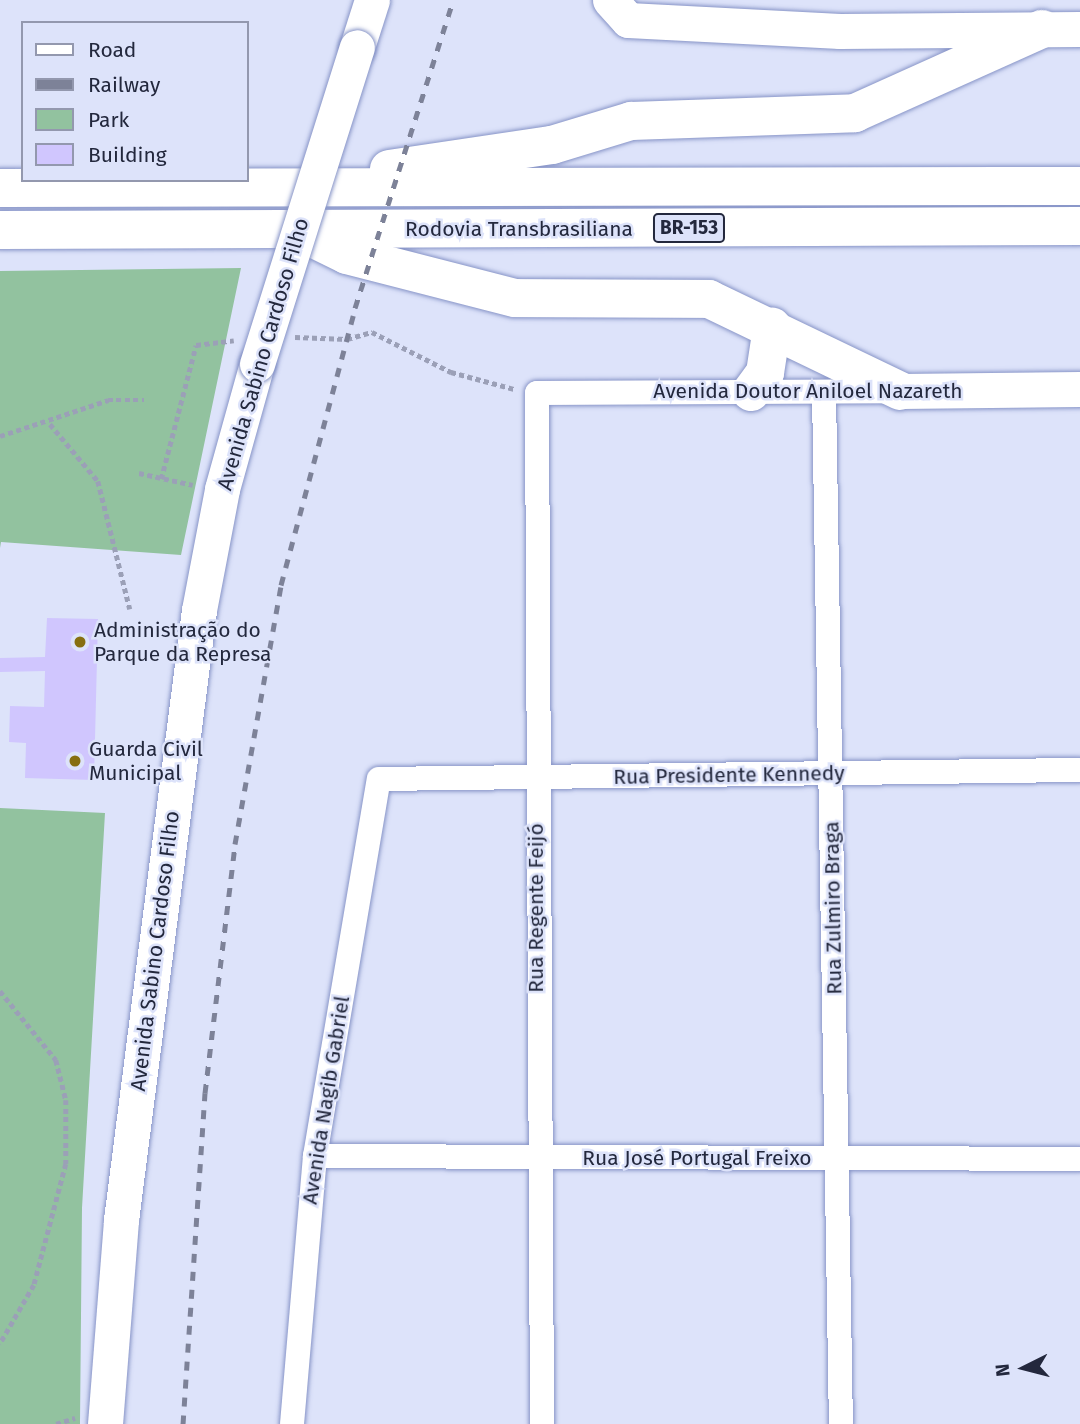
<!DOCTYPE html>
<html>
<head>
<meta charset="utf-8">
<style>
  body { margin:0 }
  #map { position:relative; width:1080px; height:1424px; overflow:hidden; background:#dde3fa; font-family:"Fira Sans",sans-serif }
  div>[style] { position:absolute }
  .green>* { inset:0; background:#92c29f }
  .building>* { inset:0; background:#d0c6fe }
  .path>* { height:4.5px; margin-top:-2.25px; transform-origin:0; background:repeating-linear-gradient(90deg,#9ba0b7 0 5px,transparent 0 8.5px) }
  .roads { filter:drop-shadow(0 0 2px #8794c7) drop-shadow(0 0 2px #8794c7) }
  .street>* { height:24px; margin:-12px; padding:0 12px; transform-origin:12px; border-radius:12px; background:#fff }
  .secondary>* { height:35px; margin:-17.5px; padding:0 17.5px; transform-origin:17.5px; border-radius:17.5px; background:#fff }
  .highway>* { height:38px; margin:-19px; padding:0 19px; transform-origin:19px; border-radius:19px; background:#fff }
  .rail>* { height:5px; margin-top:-2.5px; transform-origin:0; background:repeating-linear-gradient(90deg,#7d8298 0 9px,transparent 0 18px) }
  .bridges { filter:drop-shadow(0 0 2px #8794c7) drop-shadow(0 0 2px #8794c7) }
  .secondary-bridge>* { height:35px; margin:-17.5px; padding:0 17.5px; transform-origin:17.5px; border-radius:17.5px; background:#fff }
  .dots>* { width:19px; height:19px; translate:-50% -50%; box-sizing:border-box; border:4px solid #dde3fa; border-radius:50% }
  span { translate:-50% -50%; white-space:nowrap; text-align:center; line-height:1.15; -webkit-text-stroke:5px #dde3fa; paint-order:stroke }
  .shield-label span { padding:2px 5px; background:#dde3fa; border:2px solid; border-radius:5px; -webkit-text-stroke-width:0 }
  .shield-label { font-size:19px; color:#23283d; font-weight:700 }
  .street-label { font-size:21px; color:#23283d }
  .poi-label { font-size:21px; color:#23283d }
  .left { translate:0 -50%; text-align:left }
  .legend { position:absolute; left:21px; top:21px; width:228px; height:161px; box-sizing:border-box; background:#dde3fa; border:2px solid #9398ae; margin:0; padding:9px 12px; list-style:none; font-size:21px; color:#23283d }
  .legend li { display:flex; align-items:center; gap:14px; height:35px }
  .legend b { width:35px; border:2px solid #9398ae }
  .north { position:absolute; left:989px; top:1333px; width:70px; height:70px; -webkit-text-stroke:5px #dde3fa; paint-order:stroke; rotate:264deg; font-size:19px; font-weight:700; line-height:28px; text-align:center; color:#23283d }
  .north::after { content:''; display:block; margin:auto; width:24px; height:32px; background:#23283d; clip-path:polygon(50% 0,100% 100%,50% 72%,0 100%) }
</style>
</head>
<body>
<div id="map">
  <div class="green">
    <i style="clip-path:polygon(241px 268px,181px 555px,1px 542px,0 548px,0 271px)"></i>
    <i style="clip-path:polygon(0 808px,105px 813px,82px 1208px,80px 1424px,0 1424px)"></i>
  </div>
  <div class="building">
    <i style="clip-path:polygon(47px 618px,98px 619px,94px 780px,25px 778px,26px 743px,9px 742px,10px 706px,44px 707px,45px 671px,0 672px,0 658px,45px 657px)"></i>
  </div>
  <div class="path">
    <i style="left:295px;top:337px;width:52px;rotate:2.2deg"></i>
    <i style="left:347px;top:339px;width:26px;rotate:-16deg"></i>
    <i style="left:372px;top:332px;width:89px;rotate:26.9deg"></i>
    <i style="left:451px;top:372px;width:65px;rotate:15.1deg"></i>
    <i style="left:50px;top:424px;width:75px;rotate:49.9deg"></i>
    <i style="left:98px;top:481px;width:132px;rotate:76deg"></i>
    <i style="left:0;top:436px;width:114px;rotate:-18.4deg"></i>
    <i style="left:108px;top:400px;width:36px"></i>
    <i style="left:139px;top:473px;width:55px;rotate:12.5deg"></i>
    <i style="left:161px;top:479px;width:138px;rotate:-75.4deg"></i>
    <i style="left:196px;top:345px;width:38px;rotate:-7deg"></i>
    <i style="left:0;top:991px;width:89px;rotate:50.9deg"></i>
    <i style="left:56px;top:1060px;width:41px;rotate:76deg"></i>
    <i style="left:66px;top:1100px;width:64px;rotate:90deg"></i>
    <i style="left:66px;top:1164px;width:125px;rotate:104.8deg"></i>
    <i style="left:34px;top:1285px;width:68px;rotate:120deg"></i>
    <i style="left:56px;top:1424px;width:20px;rotate:-18deg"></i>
  </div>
  <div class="roads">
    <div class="street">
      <i style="left:824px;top:392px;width:1032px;rotate:89.06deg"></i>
      <i style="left:315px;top:1156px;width:765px;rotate:0.22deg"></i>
      <i style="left:292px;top:1424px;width:269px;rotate:-85.1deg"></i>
      <i style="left:315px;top:1156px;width:382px;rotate:-80.4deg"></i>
      <i style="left:379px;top:779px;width:701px;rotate:-0.74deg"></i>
      <i style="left:542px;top:1424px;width:1031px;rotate:-90.28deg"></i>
      <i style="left:537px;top:393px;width:354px;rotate:-0.3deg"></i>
    </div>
    <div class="secondary">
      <i style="left:610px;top:0;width:27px;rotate:48deg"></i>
      <i style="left:628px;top:20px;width:212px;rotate:3deg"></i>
      <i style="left:840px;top:31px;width:240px;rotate:-0.5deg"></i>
      <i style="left:357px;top:47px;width:49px;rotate:-72.3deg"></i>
      <i style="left:900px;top:391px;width:180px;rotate:-0.6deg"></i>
      <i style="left:105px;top:1424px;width:205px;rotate:-85.5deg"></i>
      <i style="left:121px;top:1220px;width:615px;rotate:-82.71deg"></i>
      <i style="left:199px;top:610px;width:123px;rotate:-79.2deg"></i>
      <i style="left:222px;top:489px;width:130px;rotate:-74.4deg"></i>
    </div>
    <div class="highway">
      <i style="left:389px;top:169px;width:165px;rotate:-8.4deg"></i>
      <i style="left:552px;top:145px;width:83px;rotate:-16.9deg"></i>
      <i style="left:631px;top:121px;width:224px;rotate:-2deg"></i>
      <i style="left:855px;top:113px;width:205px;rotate:-24.2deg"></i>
      <i style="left:0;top:188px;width:1080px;rotate:-0.11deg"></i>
      <i style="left:0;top:230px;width:1080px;rotate:-0.21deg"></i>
      <i style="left:308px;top:236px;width:43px;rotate:26deg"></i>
      <i style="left:347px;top:255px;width:173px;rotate:14.4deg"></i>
      <i style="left:515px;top:298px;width:194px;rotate:0.3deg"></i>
      <i style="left:709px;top:299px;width:212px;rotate:25.7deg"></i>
      <i style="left:751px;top:392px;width:24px;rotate:-54deg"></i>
      <i style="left:765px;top:373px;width:47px;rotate:-81.3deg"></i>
    </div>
  </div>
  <div class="rail">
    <i style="left:183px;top:1424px;width:332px;rotate:-86.2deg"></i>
    <i style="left:205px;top:1093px;width:251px;rotate:-83.1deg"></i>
    <i style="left:235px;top:844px;width:263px;rotate:-79.9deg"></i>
    <i style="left:281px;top:585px;width:287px;rotate:-75deg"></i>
    <i style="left:355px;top:308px;width:323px;rotate:-72.3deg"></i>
  </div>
  <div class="bridges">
    <div class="secondary-bridge">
      <i style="left:257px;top:364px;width:332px;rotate:-72.5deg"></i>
    </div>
  </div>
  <div class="dots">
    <i style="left:80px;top:642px;background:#876f10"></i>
    <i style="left:75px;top:761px;background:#876f10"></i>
  </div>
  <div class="shield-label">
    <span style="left:689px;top:228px">BR-153</span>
  </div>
  <div class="street-label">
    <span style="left:519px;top:229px">Rodovia Transbrasiliana</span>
    <span style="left:263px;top:354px;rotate:-74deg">Avenida Sabino Cardoso Filho</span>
    <span style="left:808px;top:391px">Avenida Doutor Aniloel Nazareth</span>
    <span style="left:729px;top:775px;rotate:-1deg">Rua Presidente Kennedy</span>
    <span style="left:536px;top:908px;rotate:-90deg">Rua Regente Feijó</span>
    <span style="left:833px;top:908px;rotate:-91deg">Rua Zulmiro Braga</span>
    <span style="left:155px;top:951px;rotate:-83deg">Avenida Sabino Cardoso Filho</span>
    <span style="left:326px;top:1100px;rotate:-81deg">Avenida Nagib Gabriel</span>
    <span style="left:697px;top:1158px">Rua José Portugal Freixo</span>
  </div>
  <div class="poi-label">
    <span class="left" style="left:94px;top:642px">Administração do<br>Parque da Represa</span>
    <span class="left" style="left:89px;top:761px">Guarda Civil<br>Municipal</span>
  </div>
  <ul class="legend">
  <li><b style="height:9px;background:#fff"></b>Road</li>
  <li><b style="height:9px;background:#7d8298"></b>Railway</li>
  <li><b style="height:19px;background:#92c29f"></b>Park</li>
  <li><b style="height:19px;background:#d0c6fe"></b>Building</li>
  </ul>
  <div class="north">N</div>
</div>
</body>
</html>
